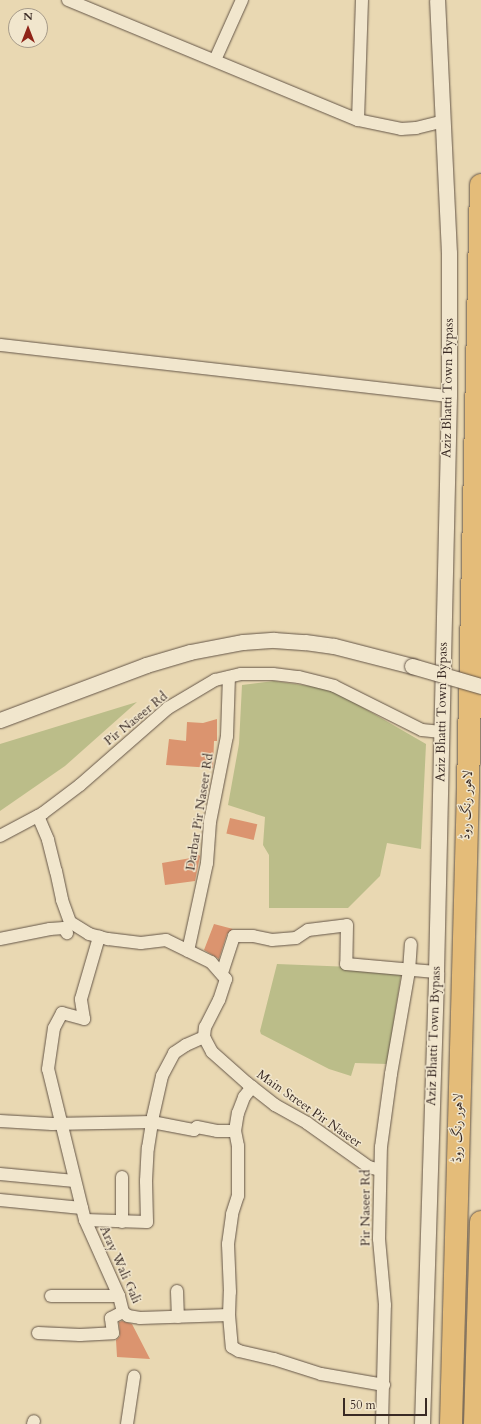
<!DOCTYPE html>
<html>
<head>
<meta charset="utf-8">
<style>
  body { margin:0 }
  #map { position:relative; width:481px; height:1424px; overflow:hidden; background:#e9d8b2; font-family:Cardo,Amiri,serif }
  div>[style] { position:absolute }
  .green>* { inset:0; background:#bbbd89 }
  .building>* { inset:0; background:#db946f; transform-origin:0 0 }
  .roads { filter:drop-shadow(0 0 1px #655648) drop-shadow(0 0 1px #655648) }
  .minor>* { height:12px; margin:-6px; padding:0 6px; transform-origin:6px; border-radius:6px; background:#f1e6cd }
  .tertiary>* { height:15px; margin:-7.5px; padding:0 7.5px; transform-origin:7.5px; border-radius:7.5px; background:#f1e6cd }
  .motorway>* { height:22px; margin:-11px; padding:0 11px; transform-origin:11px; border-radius:11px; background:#e4bc79 }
  .bridges { filter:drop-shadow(0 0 1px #655648) drop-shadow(0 0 1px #655648) }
  .tertiary-bridge>* { height:15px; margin:-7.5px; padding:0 7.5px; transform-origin:7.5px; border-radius:7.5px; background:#f1e6cd }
  span { translate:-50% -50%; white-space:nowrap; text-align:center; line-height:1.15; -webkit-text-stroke:3px #f1e6cd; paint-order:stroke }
  .street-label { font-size:13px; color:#392a24 }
  .north { position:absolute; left:8px; top:8px; width:40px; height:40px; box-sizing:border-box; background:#f1e6cd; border:1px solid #a79b89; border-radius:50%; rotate:0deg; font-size:11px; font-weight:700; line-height:16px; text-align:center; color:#392a24 }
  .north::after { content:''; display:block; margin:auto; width:14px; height:18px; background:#8f2418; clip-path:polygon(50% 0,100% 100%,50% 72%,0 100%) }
  .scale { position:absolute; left:343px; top:1398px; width:84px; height:18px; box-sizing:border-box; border:2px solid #392a24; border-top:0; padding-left:5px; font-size:12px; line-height:14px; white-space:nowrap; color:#392a24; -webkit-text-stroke:3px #f1e6cd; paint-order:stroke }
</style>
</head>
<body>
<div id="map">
  <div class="green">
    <i style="clip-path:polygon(274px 681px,331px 689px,426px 744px,421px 849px,387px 843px,380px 876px,348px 908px,269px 908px,269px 855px,263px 845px,265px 817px,228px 805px,239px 744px,242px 685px)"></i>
    <i style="clip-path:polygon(137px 702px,65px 766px,0 811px,0 744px)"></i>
    <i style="clip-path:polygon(277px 964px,402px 969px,387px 1064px,355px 1063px,351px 1076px,329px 1069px,261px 1034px,260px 1031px)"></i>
  </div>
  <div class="building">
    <i style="clip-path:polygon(217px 719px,217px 741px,214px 741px,213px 768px,166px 765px,169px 739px,186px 741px,187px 722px,203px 723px)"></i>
    <i style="left:230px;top:818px;width:28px;height:16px;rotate:13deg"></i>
    <i style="clip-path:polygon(196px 853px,200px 856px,195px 881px,165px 885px,162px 863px,191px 858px)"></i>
    <i style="clip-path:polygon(214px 924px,233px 929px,227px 934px,219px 959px,204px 950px)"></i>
    <i style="clip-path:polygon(122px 1321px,132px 1324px,150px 1359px,117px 1357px,116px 1340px,120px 1336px,119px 1322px)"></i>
  </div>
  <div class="roads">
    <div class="minor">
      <i style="left:68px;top:0;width:314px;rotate:22.5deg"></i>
      <i style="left:358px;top:120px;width:44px;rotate:11.8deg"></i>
      <i style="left:401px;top:129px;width:15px;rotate:-4deg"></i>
      <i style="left:416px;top:128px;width:29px;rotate:-14deg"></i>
      <i style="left:215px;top:60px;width:66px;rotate:-65.8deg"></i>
      <i style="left:358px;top:120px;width:120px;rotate:-88.1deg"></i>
      <i style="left:0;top:345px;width:452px;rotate:6.5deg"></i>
      <i style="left:38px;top:816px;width:26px;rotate:67deg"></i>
      <i style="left:48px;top:840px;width:32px;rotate:76deg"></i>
      <i style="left:56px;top:871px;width:30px;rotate:78deg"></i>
      <i style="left:62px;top:900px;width:23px;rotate:70deg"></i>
      <i style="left:70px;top:922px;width:22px;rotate:32deg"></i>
      <i style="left:89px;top:934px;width:20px;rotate:15deg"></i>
      <i style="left:108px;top:939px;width:33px;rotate:7deg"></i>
      <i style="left:141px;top:943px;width:25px;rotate:-7deg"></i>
      <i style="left:166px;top:940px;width:50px;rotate:26.1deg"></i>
      <i style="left:211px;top:962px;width:23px;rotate:49deg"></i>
      <i style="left:226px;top:979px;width:22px;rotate:108deg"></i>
      <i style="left:219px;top:1000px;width:30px;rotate:117deg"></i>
      <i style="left:205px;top:1027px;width:10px;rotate:96deg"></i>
      <i style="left:204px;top:1037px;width:17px;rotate:62deg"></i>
      <i style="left:212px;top:1052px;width:47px;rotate:41.5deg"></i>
      <i style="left:247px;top:1083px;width:36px;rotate:38deg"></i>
      <i style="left:275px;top:1105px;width:37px;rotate:29deg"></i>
      <i style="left:307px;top:1123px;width:76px;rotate:35.4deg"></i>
      <i style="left:369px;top:1167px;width:11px;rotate:15deg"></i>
      <i style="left:0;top:836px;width:49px;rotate:-28.1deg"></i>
      <i style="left:43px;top:813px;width:46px;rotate:-37.1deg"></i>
      <i style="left:80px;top:785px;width:117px;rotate:-41.2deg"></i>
      <i style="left:168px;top:708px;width:55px;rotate:-30.8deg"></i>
      <i style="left:215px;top:680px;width:27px;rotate:-13deg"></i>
      <i style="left:241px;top:674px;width:32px"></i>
      <i style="left:273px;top:674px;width:26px;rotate:7deg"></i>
      <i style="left:299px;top:677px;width:36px;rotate:14deg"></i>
      <i style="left:334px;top:686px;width:98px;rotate:26.6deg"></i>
      <i style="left:422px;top:730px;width:19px;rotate:6deg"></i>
      <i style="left:0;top:939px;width:51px;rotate:-11.3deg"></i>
      <i style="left:50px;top:929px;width:14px;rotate:-4deg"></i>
      <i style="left:64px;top:928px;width:6px;rotate:59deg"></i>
      <i style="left:188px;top:951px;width:90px;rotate:-77.8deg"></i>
      <i style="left:207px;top:863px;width:41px;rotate:-85.8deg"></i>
      <i style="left:210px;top:822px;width:88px;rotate:-78.8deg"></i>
      <i style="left:227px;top:736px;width:59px;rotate:-88.1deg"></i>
      <i style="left:222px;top:973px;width:39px;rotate:-72deg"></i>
      <i style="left:234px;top:936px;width:19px"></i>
      <i style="left:253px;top:936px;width:19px;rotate:12deg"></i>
      <i style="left:272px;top:940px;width:24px;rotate:-5deg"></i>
      <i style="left:296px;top:938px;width:14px;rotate:-34deg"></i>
      <i style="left:308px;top:930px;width:39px;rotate:-7deg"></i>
      <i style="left:347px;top:925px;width:39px;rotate:91deg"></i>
      <i style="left:346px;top:964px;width:90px;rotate:5.1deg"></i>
      <i style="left:0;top:1121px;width:52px;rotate:3.3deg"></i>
      <i style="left:52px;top:1124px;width:100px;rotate:-1.1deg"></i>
      <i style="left:152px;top:1122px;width:43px;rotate:10.8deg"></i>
      <i style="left:194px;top:1130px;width:4px;rotate:-45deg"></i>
      <i style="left:197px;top:1127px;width:20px;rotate:11deg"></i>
      <i style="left:217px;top:1131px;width:18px"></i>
      <i style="left:0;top:1174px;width:75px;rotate:5.3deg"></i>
      <i style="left:122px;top:1177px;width:45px;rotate:90deg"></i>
      <i style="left:0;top:1200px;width:82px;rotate:5.6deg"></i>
      <i style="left:82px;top:1208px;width:12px;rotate:76deg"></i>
      <i style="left:85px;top:1220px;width:83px;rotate:65.9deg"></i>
      <i style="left:119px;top:1296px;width:16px;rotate:76deg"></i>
      <i style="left:123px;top:1312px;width:6px;rotate:39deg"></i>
      <i style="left:128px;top:1316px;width:12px;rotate:9deg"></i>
      <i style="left:140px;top:1318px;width:89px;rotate:-1.9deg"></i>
      <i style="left:229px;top:1315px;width:32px;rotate:85deg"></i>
      <i style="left:232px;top:1347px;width:8px;rotate:30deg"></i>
      <i style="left:239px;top:1351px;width:36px;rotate:13deg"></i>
      <i style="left:274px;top:1359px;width:49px;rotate:17.7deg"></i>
      <i style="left:321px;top:1374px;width:64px;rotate:9.9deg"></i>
      <i style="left:82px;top:1208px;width:143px;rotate:-103.7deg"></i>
      <i style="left:48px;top:1069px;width:41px;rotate:-81.7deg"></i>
      <i style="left:54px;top:1028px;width:17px;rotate:-62deg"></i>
      <i style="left:62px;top:1013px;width:23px;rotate:15deg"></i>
      <i style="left:84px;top:1019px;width:20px;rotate:-99deg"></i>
      <i style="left:81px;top:999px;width:65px;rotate:-73.8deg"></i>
      <i style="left:85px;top:1220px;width:62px;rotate:1.8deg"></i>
      <i style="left:147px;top:1222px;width:41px;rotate:-91.4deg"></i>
      <i style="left:146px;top:1181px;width:33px;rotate:-87deg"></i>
      <i style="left:148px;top:1148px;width:32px;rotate:-81deg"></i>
      <i style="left:153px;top:1116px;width:41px;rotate:-77.3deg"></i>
      <i style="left:162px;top:1076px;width:26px;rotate:-62deg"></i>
      <i style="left:174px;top:1053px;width:14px;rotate:-34deg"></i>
      <i style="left:186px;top:1045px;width:20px;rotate:-24deg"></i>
      <i style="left:177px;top:1291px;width:26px;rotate:88deg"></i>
      <i style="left:51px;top:1296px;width:68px"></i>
      <i style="left:229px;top:1315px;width:23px;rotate:-88deg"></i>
      <i style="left:230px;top:1292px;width:48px;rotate:-92.4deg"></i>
      <i style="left:228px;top:1244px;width:30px;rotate:-82deg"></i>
      <i style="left:232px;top:1214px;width:19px;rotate:-72deg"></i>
      <i style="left:238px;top:1196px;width:50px;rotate:-90deg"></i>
      <i style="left:238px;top:1146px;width:15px;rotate:-101deg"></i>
      <i style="left:235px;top:1131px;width:18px;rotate:-81deg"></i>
      <i style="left:238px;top:1113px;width:17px;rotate:-69deg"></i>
      <i style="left:244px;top:1097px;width:13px;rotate:-51deg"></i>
      <i style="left:38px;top:1333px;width:42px;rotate:2.7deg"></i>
      <i style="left:80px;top:1335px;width:33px;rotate:-3deg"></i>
      <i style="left:113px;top:1333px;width:15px;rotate:-98deg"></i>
      <i style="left:111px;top:1318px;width:13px;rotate:-27deg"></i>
      <i style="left:33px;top:1424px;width:3px;rotate:-72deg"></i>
      <i style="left:127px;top:1424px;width:48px;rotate:-81.5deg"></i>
      <i style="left:382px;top:1424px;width:119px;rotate:-88.6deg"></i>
      <i style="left:385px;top:1305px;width:66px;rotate:-95.2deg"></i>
      <i style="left:379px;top:1239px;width:92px;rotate:-88.8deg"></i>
      <i style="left:381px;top:1147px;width:74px;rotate:-82.2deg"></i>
      <i style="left:391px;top:1074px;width:105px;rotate:-80.1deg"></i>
      <i style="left:409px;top:971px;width:27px;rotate:-86deg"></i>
    </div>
    <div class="tertiary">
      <i style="left:0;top:720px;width:156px;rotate:-20.6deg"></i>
      <i style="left:146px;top:665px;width:46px;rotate:-16.5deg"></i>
      <i style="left:190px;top:652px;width:54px;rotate:-10.7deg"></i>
      <i style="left:243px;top:642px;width:31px;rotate:-4deg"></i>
      <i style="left:274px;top:640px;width:31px;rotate:4deg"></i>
      <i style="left:305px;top:642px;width:29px;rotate:8deg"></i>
      <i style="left:334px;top:646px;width:81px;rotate:14.4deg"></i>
      <i style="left:422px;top:1424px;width:452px;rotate:-88.2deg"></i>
      <i style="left:436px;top:972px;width:576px;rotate:-88.71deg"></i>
      <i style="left:449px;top:396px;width:143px;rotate:-90deg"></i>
      <i style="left:449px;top:253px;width:253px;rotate:-92.7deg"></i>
    </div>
    <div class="motorway">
      <i style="left:451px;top:1424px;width:635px;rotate:-88.47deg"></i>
      <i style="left:468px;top:789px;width:604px;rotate:-88.77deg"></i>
      <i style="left:475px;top:1424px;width:202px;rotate:-88.3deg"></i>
    </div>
  </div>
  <div class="bridges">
    <div class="tertiary-bridge">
      <i style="left:412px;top:666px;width:72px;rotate:16.2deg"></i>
    </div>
  </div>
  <div class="street-label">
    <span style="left:448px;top:388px;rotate:-89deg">Aziz Bhatti Town Bypass</span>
    <span style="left:442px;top:712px;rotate:-89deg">Aziz Bhatti Town Bypass</span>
    <span style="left:136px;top:719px;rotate:-39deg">Pir Naseer Rd</span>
    <span style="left:467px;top:805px;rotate:-88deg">لاہور رنگ روڈ</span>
    <span style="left:200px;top:812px;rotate:-81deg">Darbar Pir Naseer Rd</span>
    <span style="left:434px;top:1036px;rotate:-88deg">Aziz Bhatti Town Bypass</span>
    <span style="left:309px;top:1109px;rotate:35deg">Main Street Pir Naseer</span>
    <span style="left:458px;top:1128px;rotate:-89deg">لاہور رنگ روڈ</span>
    <span style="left:366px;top:1208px;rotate:-90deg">Pir Naseer Rd</span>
    <span style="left:120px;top:1265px;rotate:66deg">Aray Wali Gali</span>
  </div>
  <div class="north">N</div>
  <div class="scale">50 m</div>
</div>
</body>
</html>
